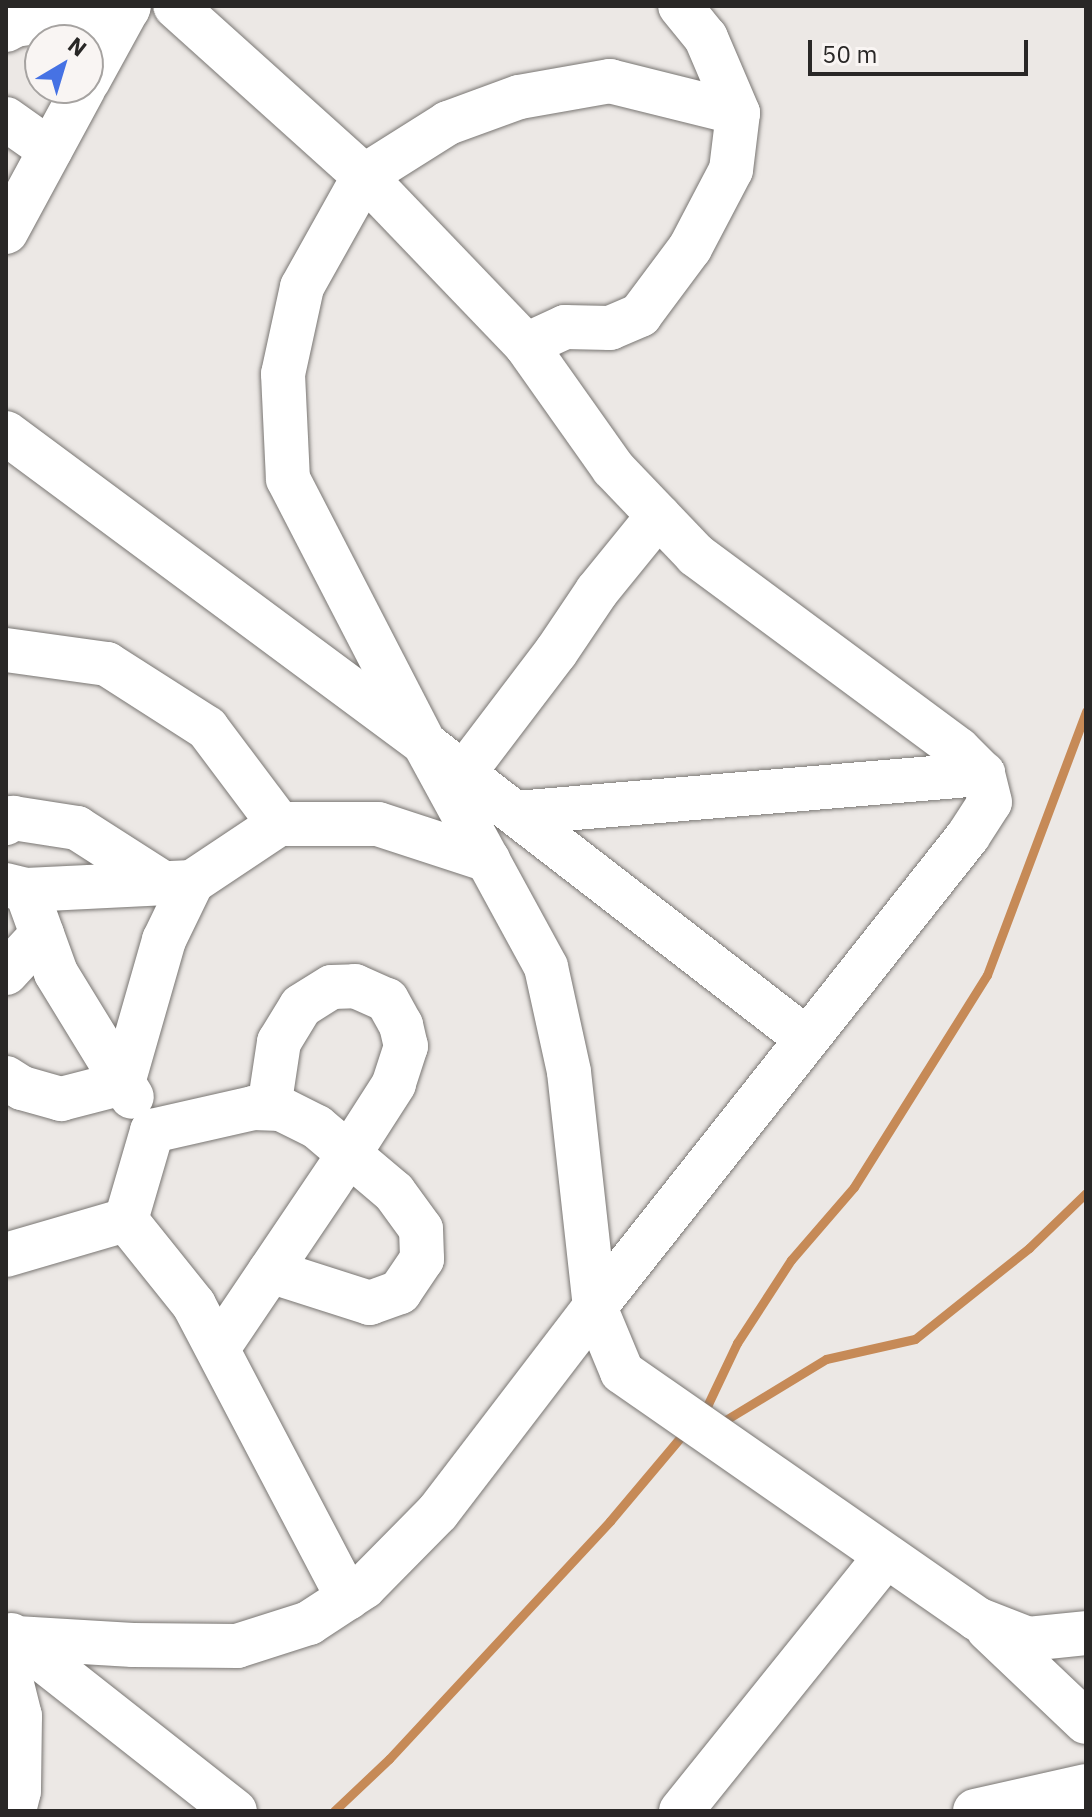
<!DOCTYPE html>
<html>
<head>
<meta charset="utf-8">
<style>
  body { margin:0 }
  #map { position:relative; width:1092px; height:1817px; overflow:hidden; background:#ece8e5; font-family:"IBM Plex Sans",sans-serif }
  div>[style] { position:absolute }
  .stream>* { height:9px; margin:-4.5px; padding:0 4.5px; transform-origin:4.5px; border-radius:4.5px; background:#c68a57 }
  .roads { filter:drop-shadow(0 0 2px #797673) drop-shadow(0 0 2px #797673) }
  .minor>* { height:44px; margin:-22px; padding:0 22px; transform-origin:22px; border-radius:22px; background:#fff }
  span { translate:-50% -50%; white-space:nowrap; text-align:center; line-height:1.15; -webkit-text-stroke:8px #f9f5f3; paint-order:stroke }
  .frame { position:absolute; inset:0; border:8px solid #292726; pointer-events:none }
  .north { position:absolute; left:24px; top:24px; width:80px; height:80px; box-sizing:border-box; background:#f9f5f3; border:2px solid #a6a3a1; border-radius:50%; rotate:38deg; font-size:22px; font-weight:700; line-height:32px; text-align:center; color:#292726 }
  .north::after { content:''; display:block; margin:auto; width:28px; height:36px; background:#4672e4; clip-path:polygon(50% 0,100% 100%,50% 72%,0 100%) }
  .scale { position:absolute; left:808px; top:40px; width:220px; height:36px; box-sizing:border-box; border:4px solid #292726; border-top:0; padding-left:10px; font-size:24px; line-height:28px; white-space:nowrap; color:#292726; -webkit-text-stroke:6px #f9f5f3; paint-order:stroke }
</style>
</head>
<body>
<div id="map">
  <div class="stream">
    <i style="left:700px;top:1414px;width:13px;rotate:-51deg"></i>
    <i style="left:708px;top:1404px;width:68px;rotate:-64.6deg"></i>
    <i style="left:737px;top:1343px;width:99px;rotate:-57deg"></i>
    <i style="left:791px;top:1260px;width:96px;rotate:-49.2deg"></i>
    <i style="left:854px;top:1187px;width:250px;rotate:-57.9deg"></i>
    <i style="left:987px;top:975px;width:282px;rotate:-69.4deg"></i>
    <i style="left:719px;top:1424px;width:125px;rotate:-31.3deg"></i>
    <i style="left:826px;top:1359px;width:91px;rotate:-12.7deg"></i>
    <i style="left:915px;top:1339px;width:146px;rotate:-38.6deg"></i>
    <i style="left:1029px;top:1248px;width:79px;rotate:-44deg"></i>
    <i style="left:334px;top:1811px;width:76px;rotate:-43.4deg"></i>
    <i style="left:389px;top:1759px;width:325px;rotate:-47.1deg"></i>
    <i style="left:610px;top:1521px;width:116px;rotate:-49.9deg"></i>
  </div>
  <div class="roads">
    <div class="minor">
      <i style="left:6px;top:30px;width:10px;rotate:-29deg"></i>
      <i style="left:15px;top:25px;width:114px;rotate:-8.1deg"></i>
      <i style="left:88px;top:81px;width:85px;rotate:-61.3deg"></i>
      <i style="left:738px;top:113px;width:132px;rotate:-166deg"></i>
      <i style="left:610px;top:81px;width:92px;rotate:170deg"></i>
      <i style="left:519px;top:97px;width:76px;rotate:159.9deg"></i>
      <i style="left:448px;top:123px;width:99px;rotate:147.8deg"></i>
      <i style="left:364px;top:176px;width:127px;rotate:119.2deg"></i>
      <i style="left:302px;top:287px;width:89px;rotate:102.3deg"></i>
      <i style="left:283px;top:374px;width:105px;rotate:87.3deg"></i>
      <i style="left:288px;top:479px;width:297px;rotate:62.7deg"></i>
      <i style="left:424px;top:743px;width:255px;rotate:61.4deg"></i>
      <i style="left:546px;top:967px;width:107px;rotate:77.6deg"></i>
      <i style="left:569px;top:1072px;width:236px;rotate:83.7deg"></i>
      <i style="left:595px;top:1307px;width:70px;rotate:67.4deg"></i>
      <i style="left:622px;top:1372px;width:432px;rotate:34.8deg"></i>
      <i style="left:977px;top:1619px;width:55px;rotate:21.4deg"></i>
      <i style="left:1028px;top:1639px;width:58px;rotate:-5.9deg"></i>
      <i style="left:6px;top:119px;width:54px;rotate:35.2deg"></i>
      <i style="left:6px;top:232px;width:164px;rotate:-61.6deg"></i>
      <i style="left:526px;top:345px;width:43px;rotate:-24.8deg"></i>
      <i style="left:565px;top:327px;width:45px;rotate:1.3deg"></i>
      <i style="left:610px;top:328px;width:33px;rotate:-23deg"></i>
      <i style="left:640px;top:315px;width:84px;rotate:-53.3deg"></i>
      <i style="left:690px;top:248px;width:88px;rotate:-62.3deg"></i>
      <i style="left:731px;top:170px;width:57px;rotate:-83deg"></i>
      <i style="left:738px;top:113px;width:82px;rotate:-113.1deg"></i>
      <i style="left:706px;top:38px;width:41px;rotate:-129.1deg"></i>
      <i style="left:6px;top:433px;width:520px;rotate:36.56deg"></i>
      <i style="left:424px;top:743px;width:484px;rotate:37.7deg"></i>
      <i style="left:6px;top:650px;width:102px;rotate:7.9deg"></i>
      <i style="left:107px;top:664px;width:119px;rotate:32.6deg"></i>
      <i style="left:207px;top:728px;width:120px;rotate:53.1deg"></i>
      <i style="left:464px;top:773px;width:152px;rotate:-52.8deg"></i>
      <i style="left:556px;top:652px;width:73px;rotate:-56.1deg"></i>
      <i style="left:597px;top:591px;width:97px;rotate:-50.9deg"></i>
      <i style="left:516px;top:813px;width:469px;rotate:-4.8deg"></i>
      <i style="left:6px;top:823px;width:9px;rotate:-36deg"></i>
      <i style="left:13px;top:818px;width:65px;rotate:8.9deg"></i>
      <i style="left:77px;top:828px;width:102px;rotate:32.6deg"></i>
      <i style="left:6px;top:885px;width:21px;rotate:14deg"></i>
      <i style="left:26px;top:890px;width:166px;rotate:-2.8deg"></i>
      <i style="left:192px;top:882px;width:105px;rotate:-33.7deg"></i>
      <i style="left:279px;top:824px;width:99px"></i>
      <i style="left:378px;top:824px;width:116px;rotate:18.1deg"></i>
      <i style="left:26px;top:890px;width:88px;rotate:70.1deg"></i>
      <i style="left:56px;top:973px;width:145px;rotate:58.5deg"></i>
      <i style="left:6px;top:973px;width:53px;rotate:-47.3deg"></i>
      <i style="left:6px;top:1078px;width:19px;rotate:32deg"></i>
      <i style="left:22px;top:1088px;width:41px;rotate:15.8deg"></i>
      <i style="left:61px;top:1099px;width:64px;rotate:-14.5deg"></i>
      <i style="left:123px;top:1083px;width:149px;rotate:-74deg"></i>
      <i style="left:164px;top:940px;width:64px;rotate:-64.2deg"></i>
      <i style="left:269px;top:1108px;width:67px;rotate:-81.4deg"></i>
      <i style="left:279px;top:1042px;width:42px;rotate:-58.6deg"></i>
      <i style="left:301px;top:1006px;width:36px;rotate:-32deg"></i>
      <i style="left:332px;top:987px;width:23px;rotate:-2deg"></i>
      <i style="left:355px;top:986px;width:35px;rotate:24deg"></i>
      <i style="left:387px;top:1000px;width:29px;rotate:61deg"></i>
      <i style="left:401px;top:1025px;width:22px;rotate:77deg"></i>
      <i style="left:406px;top:1046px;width:40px;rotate:108deg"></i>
      <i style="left:394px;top:1084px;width:83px;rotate:122.7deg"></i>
      <i style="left:349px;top:1154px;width:59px;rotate:40.2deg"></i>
      <i style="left:394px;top:1192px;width:46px;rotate:53.9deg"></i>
      <i style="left:421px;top:1229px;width:30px;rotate:88deg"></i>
      <i style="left:422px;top:1259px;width:40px;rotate:124deg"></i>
      <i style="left:400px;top:1292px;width:32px;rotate:160deg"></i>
      <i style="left:370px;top:1303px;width:105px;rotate:-162.3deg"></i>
      <i style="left:126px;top:1220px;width:93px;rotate:-73.7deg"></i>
      <i style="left:152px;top:1131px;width:104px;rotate:-12.8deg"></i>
      <i style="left:253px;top:1108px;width:28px;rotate:2deg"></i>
      <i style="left:281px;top:1109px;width:40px;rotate:26.6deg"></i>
      <i style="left:317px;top:1127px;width:42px;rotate:40.2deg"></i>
      <i style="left:349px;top:1154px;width:234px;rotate:124deg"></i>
      <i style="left:126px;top:1220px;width:109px;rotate:51.3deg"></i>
      <i style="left:194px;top:1305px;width:331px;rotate:62.3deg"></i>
      <i style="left:6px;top:1255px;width:125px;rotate:-16.3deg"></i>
      <i style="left:988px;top:1629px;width:135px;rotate:43.5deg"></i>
      <i style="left:11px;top:1635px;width:285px;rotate:38.2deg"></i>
      <i style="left:16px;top:1638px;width:117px;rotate:3.4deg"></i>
      <i style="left:133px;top:1645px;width:104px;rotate:0.6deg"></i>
      <i style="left:237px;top:1646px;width:76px;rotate:-17.7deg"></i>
      <i style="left:309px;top:1623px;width:66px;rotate:-33.2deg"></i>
      <i style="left:364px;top:1587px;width:105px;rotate:-45.4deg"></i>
      <i style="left:438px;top:1512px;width:258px;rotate:-52.6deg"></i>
      <i style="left:595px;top:1307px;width:601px;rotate:-51.62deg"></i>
      <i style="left:968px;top:836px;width:40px;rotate:-57.1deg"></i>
      <i style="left:990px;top:802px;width:29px;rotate:-104deg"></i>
      <i style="left:983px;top:774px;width:35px;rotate:-135deg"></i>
      <i style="left:958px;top:749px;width:326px;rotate:-143.5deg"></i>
      <i style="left:696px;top:555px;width:120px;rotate:-133.7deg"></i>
      <i style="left:613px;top:468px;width:151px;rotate:-125.3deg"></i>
      <i style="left:526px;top:345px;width:234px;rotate:-133.8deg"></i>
      <i style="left:364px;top:176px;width:254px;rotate:-138deg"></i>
      <i style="left:6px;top:1660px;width:58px;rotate:76deg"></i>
      <i style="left:20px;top:1716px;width:75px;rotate:90.8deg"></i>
      <i style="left:19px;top:1791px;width:21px;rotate:104deg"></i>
      <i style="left:681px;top:1811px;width:326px;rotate:-51.2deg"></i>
      <i style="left:975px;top:1811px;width:114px;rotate:-12.7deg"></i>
    </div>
  </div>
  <div class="frame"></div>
  <div class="north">N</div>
  <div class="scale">50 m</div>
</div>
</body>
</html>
